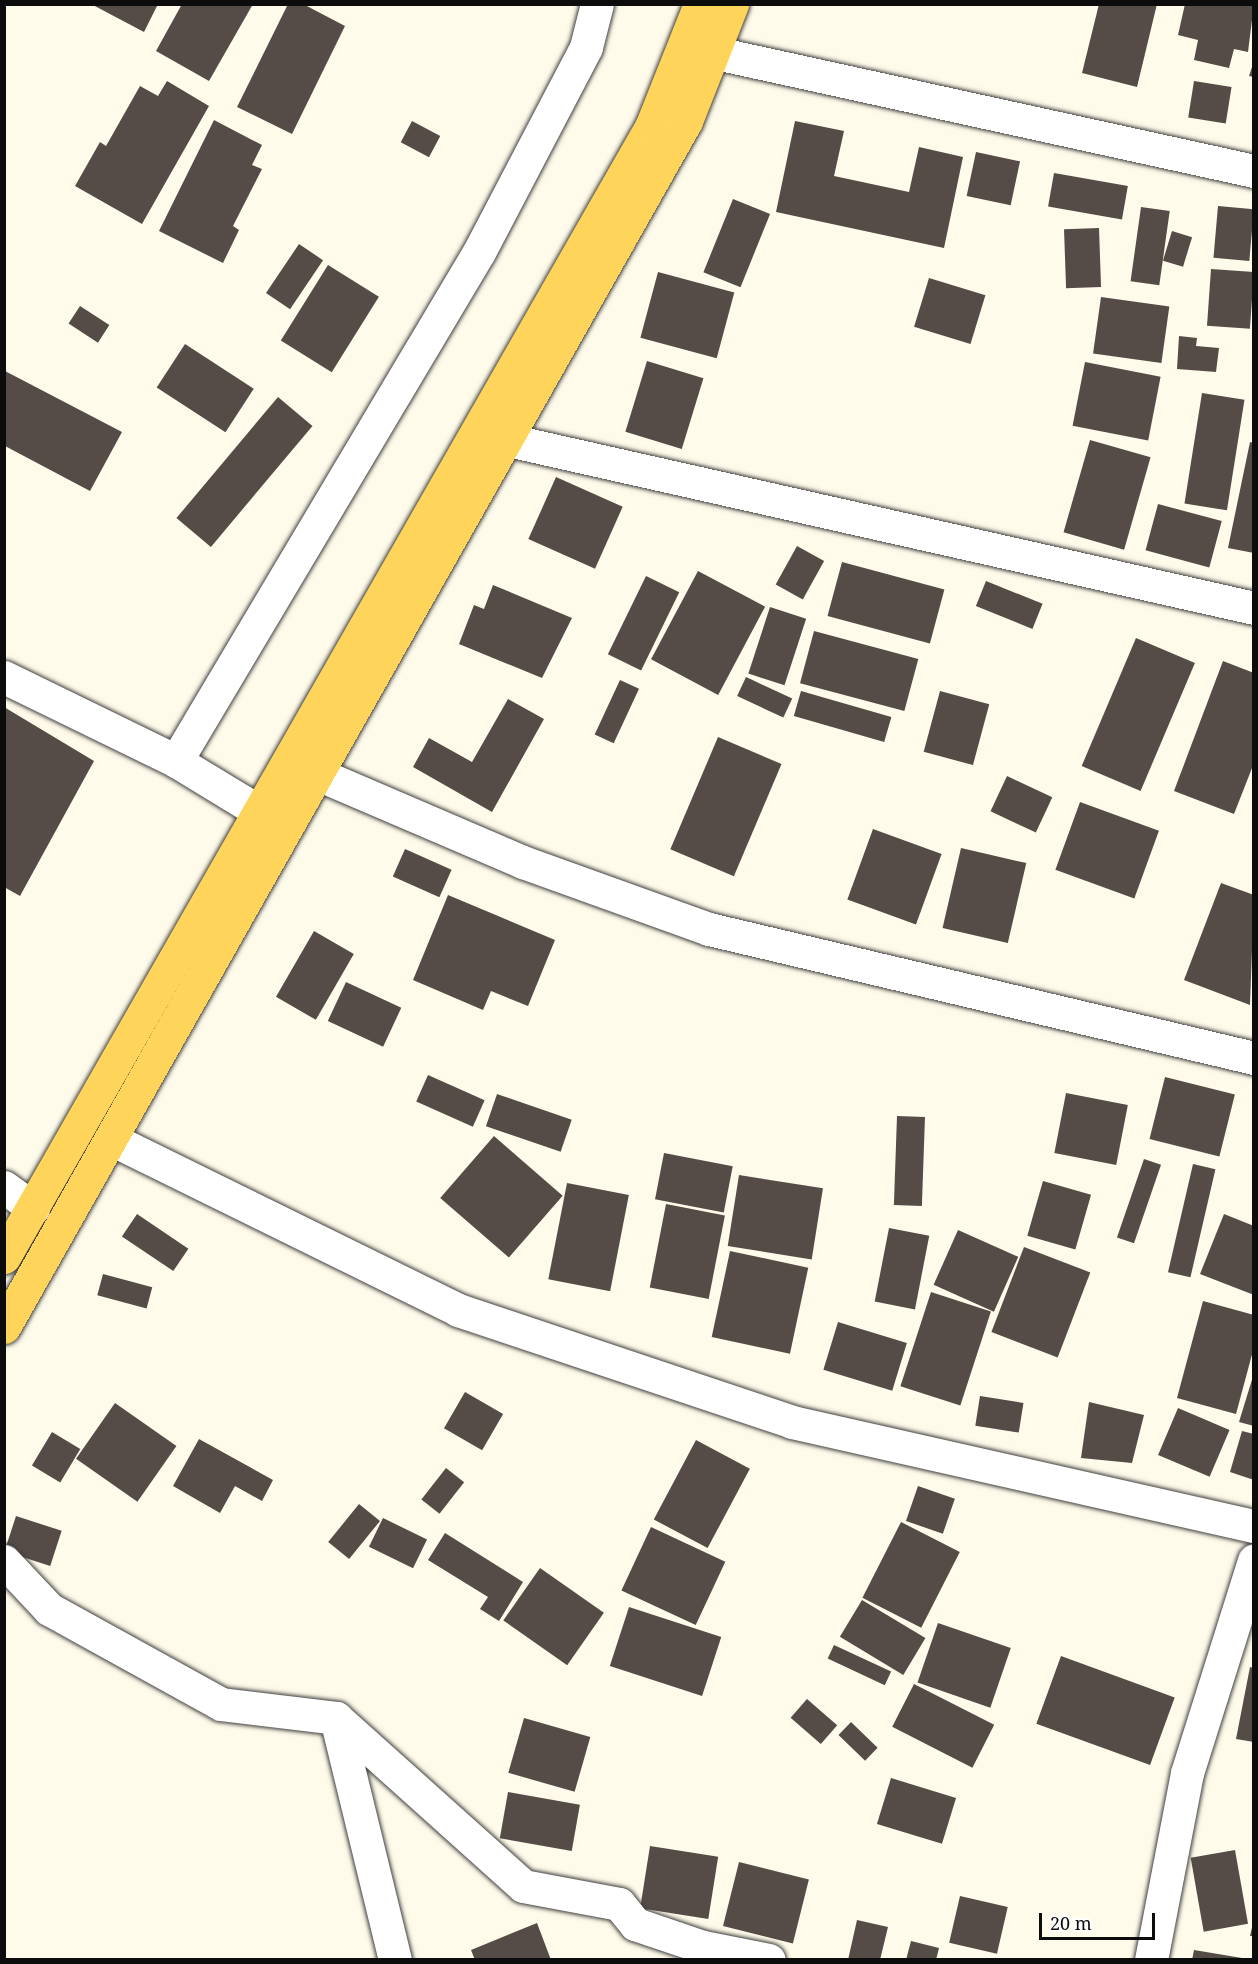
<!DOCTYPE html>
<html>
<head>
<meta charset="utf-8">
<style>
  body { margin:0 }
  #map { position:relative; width:1258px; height:1964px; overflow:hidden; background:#fffbea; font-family:"Noto Serif",serif }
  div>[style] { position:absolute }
  .building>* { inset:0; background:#554c47; transform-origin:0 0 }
  .roads { filter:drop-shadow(0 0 2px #3f3f3f) drop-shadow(0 0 2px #3f3f3f) }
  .minor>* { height:33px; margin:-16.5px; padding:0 16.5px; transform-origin:16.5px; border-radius:16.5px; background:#fff }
  .major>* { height:33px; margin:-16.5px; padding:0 16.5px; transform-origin:16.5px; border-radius:16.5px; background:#ffd45a }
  span { translate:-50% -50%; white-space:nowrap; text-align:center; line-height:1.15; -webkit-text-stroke:6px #fff; paint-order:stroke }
  .frame { position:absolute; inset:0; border:6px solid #0c0c0c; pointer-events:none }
  .scale { position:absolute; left:1039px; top:1913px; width:116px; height:27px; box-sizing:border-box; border:3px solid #0c0c0c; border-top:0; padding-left:8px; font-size:18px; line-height:21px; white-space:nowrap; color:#0c0c0c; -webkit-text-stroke:4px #fff; paint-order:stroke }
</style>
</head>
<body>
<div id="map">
  <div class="building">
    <i style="clip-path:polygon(91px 4px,158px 4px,144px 32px)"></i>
    <i style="clip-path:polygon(182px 4px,253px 4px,209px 81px,156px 51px)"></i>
    <i style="clip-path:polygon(288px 4px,303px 4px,345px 26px,292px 134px,237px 107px)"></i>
    <i style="clip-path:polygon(1099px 4px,1157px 4px,1137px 87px,1082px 73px)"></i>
    <i style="clip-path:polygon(1185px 4px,1254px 4px,1248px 52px,1234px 49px,1229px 68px,1194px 60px,1198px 40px,1178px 35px)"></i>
    <i style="clip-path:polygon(1254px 61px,1254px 77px,1249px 76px)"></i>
    <i style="clip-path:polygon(167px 81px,209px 106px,142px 224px,75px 186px,100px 142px,106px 146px,140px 86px,158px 96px)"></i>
    <i style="left:1194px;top:81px;width:38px;height:37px;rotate:9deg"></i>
    <i style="clip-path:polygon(214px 120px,262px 145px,252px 165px,262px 169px,233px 226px,239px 230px,223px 263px,159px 231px)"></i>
    <i style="left:412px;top:121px;width:32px;height:24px;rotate:28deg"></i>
    <i style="clip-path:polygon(795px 121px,844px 131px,834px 176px,909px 192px,919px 147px,963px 157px,944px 248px,776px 212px)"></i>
    <i style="left:976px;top:152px;width:45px;height:45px;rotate:12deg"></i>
    <i style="left:1054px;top:173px;width:75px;height:34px;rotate:10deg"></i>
    <i style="left:733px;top:199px;width:40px;height:79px;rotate:22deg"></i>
    <i style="left:1218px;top:206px;width:36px;height:52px;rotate:5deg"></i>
    <i style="left:1141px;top:207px;width:29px;height:75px;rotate:8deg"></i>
    <i style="left:1099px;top:228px;width:59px;height:35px;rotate:88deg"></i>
    <i style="left:1172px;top:231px;width:21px;height:31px;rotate:17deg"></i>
    <i style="left:299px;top:244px;width:29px;height:59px;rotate:34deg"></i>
    <i style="left:328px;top:265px;width:60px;height:89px;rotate:32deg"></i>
    <i style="left:1211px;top:269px;width:43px;height:57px;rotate:4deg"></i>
    <i style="left:658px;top:272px;width:79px;height:68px;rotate:15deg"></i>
    <i style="left:929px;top:278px;width:59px;height:51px;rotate:17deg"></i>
    <i style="left:1101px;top:297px;width:69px;height:57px;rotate:8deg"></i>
    <i style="left:80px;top:306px;width:35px;height:21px;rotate:33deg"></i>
    <i style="clip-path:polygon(1179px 336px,1197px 338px,1196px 346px,1219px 348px,1216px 372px,1177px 369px)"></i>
    <i style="left:185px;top:344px;width:82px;height:52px;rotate:33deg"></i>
    <i style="left:647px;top:361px;width:59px;height:74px;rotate:17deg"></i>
    <i style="left:1085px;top:362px;width:77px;height:65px;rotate:11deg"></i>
    <i style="clip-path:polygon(5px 371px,122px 432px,90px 491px,5px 446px)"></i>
    <i style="left:1202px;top:393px;width:43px;height:112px;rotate:9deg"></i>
    <i style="left:278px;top:397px;width:45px;height:158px;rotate:40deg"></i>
    <i style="left:1090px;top:440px;width:63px;height:96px;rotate:16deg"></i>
    <i style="clip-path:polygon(1250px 442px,1254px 443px,1254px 553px,1228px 548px)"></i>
    <i style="left:556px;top:477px;width:73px;height:68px;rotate:24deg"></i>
    <i style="left:1158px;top:504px;width:66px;height:48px;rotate:15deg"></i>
    <i style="left:797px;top:546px;width:31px;height:44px;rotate:29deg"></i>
    <i style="left:842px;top:562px;width:106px;height:56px;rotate:15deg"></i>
    <i style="left:698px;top:571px;width:76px;height:100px;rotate:28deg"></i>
    <i style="left:646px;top:576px;width:37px;height:87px;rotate:26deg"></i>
    <i style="left:986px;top:581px;width:61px;height:27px;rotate:22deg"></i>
    <i style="clip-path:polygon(493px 585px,572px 618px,542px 678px,459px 644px,474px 605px,484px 609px)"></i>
    <i style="left:770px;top:607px;width:38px;height:70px;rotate:18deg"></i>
    <i style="left:814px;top:631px;width:108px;height:54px;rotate:15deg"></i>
    <i style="left:1136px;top:638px;width:64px;height:139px;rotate:23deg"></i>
    <i style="clip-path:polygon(1223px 661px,1254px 673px,1254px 763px,1234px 814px,1174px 791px)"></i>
    <i style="left:746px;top:677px;width:51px;height:21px;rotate:25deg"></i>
    <i style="left:620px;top:680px;width:21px;height:60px;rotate:25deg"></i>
    <i style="left:801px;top:691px;width:94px;height:26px;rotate:16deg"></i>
    <i style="left:940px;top:691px;width:51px;height:63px;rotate:15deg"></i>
    <i style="clip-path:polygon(508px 699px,544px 719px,492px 812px,413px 767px,429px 738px,472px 762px)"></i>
    <i style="clip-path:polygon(4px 707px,94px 761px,20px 896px,4px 887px)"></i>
    <i style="left:718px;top:737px;width:69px;height:122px;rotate:23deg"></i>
    <i style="left:1007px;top:776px;width:50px;height:39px;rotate:25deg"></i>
    <i style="left:1080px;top:802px;width:84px;height:72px;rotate:20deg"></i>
    <i style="left:873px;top:829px;width:73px;height:75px;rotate:20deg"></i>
    <i style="left:961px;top:848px;width:67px;height:82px;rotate:13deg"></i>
    <i style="left:405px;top:849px;width:51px;height:30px;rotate:24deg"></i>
    <i style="clip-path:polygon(1221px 883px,1254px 895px,1250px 1005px,1184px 980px)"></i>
    <i style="clip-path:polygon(448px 895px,555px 940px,528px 1006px,491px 991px,483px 1010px,413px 980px)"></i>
    <i style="left:314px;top:931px;width:46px;height:76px;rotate:30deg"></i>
    <i style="left:346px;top:982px;width:61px;height:43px;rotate:25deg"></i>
    <i style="left:428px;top:1075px;width:62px;height:29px;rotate:24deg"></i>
    <i style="left:1165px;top:1077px;width:72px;height:64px;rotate:14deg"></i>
    <i style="left:1066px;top:1093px;width:63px;height:61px;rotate:11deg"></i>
    <i style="left:497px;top:1094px;width:79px;height:34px;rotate:19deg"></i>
    <i style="left:897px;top:1116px;width:28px;height:89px;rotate:2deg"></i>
    <i style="left:494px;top:1136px;width:91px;height:82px;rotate:41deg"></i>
    <i style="left:664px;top:1153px;width:70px;height:47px;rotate:11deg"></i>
    <i style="left:1144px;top:1159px;width:18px;height:83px;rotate:19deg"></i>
    <i style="left:1193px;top:1164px;width:23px;height:111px;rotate:13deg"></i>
    <i style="left:739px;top:1175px;width:85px;height:72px;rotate:9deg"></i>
    <i style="left:1043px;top:1181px;width:50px;height:57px;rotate:16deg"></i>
    <i style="left:567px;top:1183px;width:63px;height:98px;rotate:11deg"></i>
    <i style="left:666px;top:1204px;width:60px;height:85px;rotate:11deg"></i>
    <i style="left:137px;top:1214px;width:62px;height:27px;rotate:34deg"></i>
    <i style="clip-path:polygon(1224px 1214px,1254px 1226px,1254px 1295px,1200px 1274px)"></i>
    <i style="left:889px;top:1228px;width:41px;height:75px;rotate:11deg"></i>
    <i style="left:958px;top:1230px;width:66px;height:60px;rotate:24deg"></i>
    <i style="left:1024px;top:1247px;width:71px;height:91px;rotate:21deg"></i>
    <i style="left:730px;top:1251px;width:80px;height:88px;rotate:12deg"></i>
    <i style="left:103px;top:1274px;width:51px;height:22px;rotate:15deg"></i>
    <i style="left:931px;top:1292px;width:63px;height:99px;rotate:18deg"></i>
    <i style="clip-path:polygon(1203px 1301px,1254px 1315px,1254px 1347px,1236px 1414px,1177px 1398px)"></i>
    <i style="left:838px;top:1322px;width:72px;height:50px;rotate:17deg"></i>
    <i style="clip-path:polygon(1254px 1373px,1254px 1426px,1239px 1422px)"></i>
    <i style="left:465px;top:1392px;width:44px;height:42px;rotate:30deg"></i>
    <i style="left:980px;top:1396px;width:44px;height:30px;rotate:9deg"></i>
    <i style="clip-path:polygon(1089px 1402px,1144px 1415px,1132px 1463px,1081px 1458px)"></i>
    <i style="left:115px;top:1403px;width:75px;height:68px;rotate:35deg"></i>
    <i style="left:1178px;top:1408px;width:56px;height:51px;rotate:23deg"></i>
    <i style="clip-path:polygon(1242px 1431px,1254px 1434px,1254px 1480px,1230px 1472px)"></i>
    <i style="left:52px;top:1432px;width:33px;height:39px;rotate:31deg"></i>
    <i style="clip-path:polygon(199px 1439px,273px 1480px,262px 1501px,235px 1486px,220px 1513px,173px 1486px)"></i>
    <i style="left:696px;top:1440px;width:61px;height:90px;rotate:28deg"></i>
    <i style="left:446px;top:1468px;width:23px;height:40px;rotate:38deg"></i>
    <i style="left:918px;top:1486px;width:39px;height:37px;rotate:19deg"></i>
    <i style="left:359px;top:1504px;width:27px;height:49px;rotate:39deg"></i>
    <i style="left:16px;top:1516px;width:48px;height:37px;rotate:18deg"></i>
    <i style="left:383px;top:1518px;width:49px;height:32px;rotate:26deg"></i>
    <i style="left:901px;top:1522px;width:66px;height:85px;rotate:27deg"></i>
    <i style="left:651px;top:1527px;width:82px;height:70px;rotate:25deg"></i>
    <i style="clip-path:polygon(445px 1533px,523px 1582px,499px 1621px,480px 1609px,488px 1597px,428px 1560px)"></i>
    <i style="left:540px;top:1568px;width:78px;height:64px;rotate:35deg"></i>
    <i style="left:862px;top:1600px;width:74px;height:43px;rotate:31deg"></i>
    <i style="left:629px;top:1607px;width:97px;height:62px;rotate:18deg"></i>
    <i style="left:938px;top:1623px;width:77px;height:63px;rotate:19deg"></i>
    <i style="left:834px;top:1645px;width:63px;height:15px;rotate:25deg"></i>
    <i style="left:1061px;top:1656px;width:121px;height:72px;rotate:20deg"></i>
    <i style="clip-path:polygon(1250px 1667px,1254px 1668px,1254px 1742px,1236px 1739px)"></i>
    <i style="left:914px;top:1684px;width:90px;height:48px;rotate:27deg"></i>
    <i style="left:807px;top:1699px;width:40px;height:25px;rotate:41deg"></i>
    <i style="left:524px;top:1718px;width:69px;height:57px;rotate:16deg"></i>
    <i style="left:851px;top:1722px;width:37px;height:18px;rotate:44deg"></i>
    <i style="left:891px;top:1778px;width:68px;height:48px;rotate:17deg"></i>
    <i style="left:508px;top:1792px;width:73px;height:47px;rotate:10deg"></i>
    <i style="left:650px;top:1846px;width:69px;height:63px;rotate:9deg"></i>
    <i style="left:1235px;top:1850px;width:75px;height:45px;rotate:80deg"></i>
    <i style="left:739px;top:1862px;width:72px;height:66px;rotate:14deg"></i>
    <i style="left:960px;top:1896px;width:49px;height:48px;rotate:13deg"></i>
    <i style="clip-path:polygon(1254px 1919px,1254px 1936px,1250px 1936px)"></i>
    <i style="clip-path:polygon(857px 1920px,888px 1927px,880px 1960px,848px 1960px)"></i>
    <i style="clip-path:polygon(537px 1923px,551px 1960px,475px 1960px,471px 1950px)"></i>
    <i style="clip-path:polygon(911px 1941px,939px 1948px,936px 1960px,906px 1960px)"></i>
    <i style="clip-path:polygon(1194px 1950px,1242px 1958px,1242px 1960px,1192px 1960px)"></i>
  </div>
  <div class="roads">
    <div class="minor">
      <i style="left:716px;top:53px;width:551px;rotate:12.37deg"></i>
      <i style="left:508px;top:440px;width:765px;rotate:12.69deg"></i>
      <i style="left:4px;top:677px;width:191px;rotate:26deg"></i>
      <i style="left:176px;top:761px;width:98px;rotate:31.3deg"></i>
      <i style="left:176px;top:761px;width:592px;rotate:-59.24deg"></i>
      <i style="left:479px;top:252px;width:231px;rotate:-62.4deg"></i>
      <i style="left:586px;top:47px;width:44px;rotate:-75.7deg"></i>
      <i style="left:320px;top:775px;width:221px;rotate:23.2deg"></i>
      <i style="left:523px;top:862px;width:198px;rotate:19.8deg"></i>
      <i style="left:709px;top:929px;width:560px;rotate:13.32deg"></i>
      <i style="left:113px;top:1140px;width:385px;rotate:26.2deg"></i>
      <i style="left:458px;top:1310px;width:352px;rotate:18.5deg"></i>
      <i style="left:792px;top:1422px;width:474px;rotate:12.7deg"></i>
      <i style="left:4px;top:1187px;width:36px;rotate:36deg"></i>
      <i style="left:4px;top:1561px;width:66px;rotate:46.8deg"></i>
      <i style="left:49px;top:1609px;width:196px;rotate:28.9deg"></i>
      <i style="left:221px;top:1704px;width:116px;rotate:6.9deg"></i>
      <i style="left:336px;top:1718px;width:251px;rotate:41.9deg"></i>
      <i style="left:523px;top:1886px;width:98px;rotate:10.6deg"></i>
      <i style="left:619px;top:1904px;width:26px;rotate:51deg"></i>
      <i style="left:635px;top:1924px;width:72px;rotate:18.7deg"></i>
      <i style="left:703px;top:1947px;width:67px;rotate:11.1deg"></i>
      <i style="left:336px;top:1718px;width:249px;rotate:76.3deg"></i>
      <i style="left:1151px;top:1960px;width:190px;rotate:-79.1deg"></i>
      <i style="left:1187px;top:1773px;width:223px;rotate:-72.5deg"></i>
    </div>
    <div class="major">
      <i style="left:4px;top:1257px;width:1302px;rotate:-60.21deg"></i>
      <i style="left:651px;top:127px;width:132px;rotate:-68.3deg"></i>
      <i style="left:4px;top:1327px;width:1385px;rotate:-60.51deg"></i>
      <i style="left:686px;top:121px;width:126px;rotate:-68.5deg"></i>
    </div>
  </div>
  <div class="frame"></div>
  <div class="scale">20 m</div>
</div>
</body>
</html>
